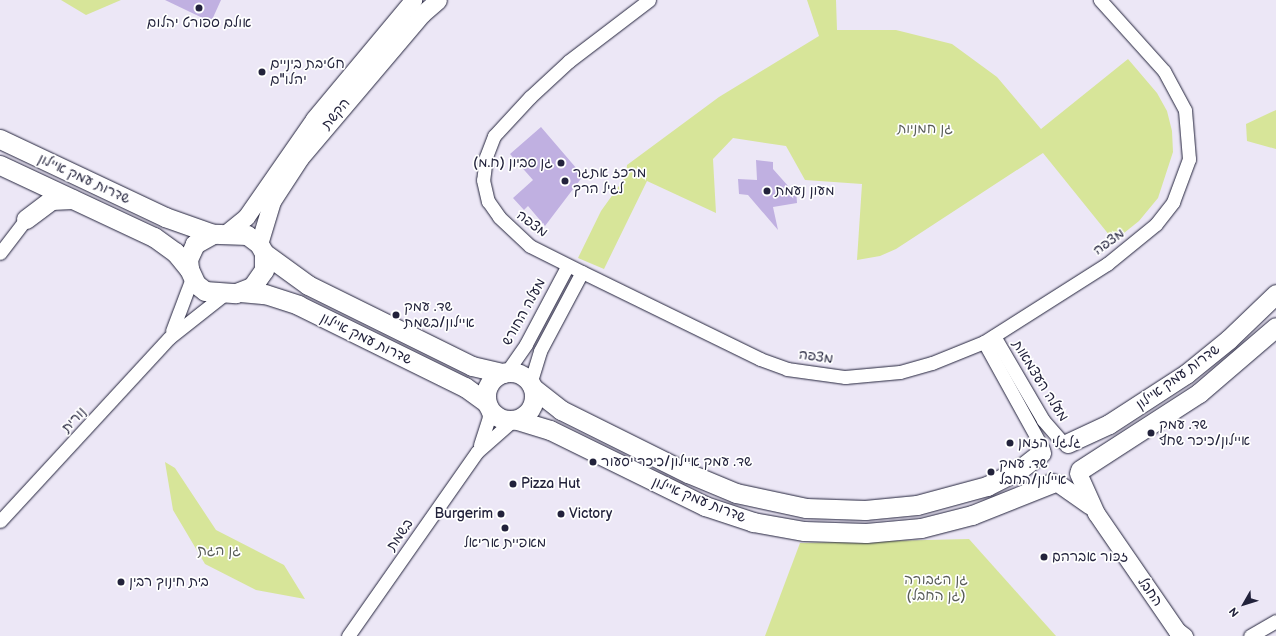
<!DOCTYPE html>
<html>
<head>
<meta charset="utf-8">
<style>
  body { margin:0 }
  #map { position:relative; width:1276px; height:636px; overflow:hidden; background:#ece7f6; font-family:"Balsamiq Sans","Playpen Sans Hebrew",sans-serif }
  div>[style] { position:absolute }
  .green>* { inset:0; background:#d7e599 }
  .building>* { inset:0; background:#c0b0e1 }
  .roads { filter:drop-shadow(0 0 1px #22223b) drop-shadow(0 0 1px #22223b) }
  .minor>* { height:13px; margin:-6.5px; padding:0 6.5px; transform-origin:6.5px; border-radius:6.5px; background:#fff }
  .tertiary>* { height:17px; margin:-8.5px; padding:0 8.5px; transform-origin:8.5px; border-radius:8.5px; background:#fff }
  .secondary>* { height:19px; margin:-9.5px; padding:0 9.5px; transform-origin:9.5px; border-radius:9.5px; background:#fff }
  .secondary>.ring { margin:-9.5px; padding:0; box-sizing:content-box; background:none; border:19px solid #fff; border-radius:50% }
  .dots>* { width:11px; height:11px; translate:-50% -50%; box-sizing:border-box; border:2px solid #fff; border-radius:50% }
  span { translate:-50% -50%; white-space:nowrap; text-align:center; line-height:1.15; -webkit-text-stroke:3.5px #fff; paint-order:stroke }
  .poi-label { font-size:14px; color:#22223b }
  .left { translate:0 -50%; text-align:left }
  .right { translate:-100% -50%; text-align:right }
  .street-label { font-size:14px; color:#22223b }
  .park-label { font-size:14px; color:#585c57 }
  .north { position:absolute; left:1224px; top:584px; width:40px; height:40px; -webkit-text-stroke:3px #fff; paint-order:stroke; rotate:231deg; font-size:11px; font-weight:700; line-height:16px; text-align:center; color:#22223b }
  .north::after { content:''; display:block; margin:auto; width:14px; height:18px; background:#22223b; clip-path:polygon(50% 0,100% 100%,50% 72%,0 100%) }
</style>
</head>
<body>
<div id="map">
  <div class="green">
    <i style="clip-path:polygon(61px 0,121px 0,86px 15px)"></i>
    <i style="clip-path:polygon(807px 0,836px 0,837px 30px,896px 30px,952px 44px,997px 77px,1041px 129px,1128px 59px,1157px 93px,1167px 111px,1172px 131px,1173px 152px,1158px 198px,1139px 221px,1114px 241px,1043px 153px,896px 249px,880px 256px,857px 260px,862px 184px,805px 180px,786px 146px,733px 138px,713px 159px,716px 213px,647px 181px,604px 269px,578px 258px,601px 211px,626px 176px,627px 165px,719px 97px,819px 36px)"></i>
    <i style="clip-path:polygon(1276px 110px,1276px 149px,1247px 141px,1246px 124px)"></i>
    <i style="clip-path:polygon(165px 462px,175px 468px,216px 530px,284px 565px,305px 599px,256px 590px,205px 564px,173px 510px)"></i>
    <i style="clip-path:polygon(969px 539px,1056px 636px,765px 636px,800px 543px)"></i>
  </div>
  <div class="building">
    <i style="clip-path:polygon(165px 0,221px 0,211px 22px)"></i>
    <i style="clip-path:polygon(541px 127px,583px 176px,545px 226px,528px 206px,524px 210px,513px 198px,533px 180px,510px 154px)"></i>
    <i style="clip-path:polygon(756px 160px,773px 162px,773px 169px,789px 187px,796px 188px,797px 203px,773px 207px,778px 230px,748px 195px,739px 194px,738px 179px,757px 180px)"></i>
  </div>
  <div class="roads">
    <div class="minor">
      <i style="left:649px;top:0;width:101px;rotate:142.7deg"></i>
      <i style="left:569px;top:61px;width:53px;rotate:137.3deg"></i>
      <i style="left:530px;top:97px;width:53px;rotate:132.7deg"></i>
      <i style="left:494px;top:136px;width:22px;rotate:111deg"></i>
      <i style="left:486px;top:157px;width:23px;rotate:97deg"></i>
      <i style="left:483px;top:180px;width:22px;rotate:77deg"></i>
      <i style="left:488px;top:201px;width:19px;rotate:55deg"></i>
      <i style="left:499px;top:217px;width:42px;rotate:43.1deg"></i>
      <i style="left:530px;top:246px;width:58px;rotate:26.6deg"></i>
      <i style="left:582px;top:272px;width:198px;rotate:26deg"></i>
      <i style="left:760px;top:359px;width:29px;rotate:20deg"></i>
      <i style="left:787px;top:369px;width:59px;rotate:7.9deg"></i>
      <i style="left:845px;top:377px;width:55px;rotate:-5.2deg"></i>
      <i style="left:900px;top:372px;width:33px;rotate:-16deg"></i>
      <i style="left:932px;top:363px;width:56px;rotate:-22deg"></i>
      <i style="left:984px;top:342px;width:146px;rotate:-32.4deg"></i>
      <i style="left:1107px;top:264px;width:63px;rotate:-39.2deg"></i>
      <i style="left:1156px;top:224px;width:28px;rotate:-52deg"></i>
      <i style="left:1173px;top:202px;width:46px;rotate:-69.6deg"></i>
      <i style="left:1189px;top:159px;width:49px;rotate:-94.7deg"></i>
      <i style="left:1185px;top:110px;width:44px;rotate:-118.3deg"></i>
      <i style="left:1164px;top:71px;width:96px;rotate:-132deg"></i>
      <i style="left:0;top:253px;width:43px;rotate:-52.6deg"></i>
      <i style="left:172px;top:331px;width:57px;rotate:-69.3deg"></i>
      <i style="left:994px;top:336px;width:97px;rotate:59.7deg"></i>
      <i style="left:1043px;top:420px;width:28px;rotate:49deg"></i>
      <i style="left:984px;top:342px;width:122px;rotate:61.1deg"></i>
      <i style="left:506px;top:373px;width:35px;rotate:-55deg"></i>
      <i style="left:526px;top:344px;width:89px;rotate:-62deg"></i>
      <i style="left:530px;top:384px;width:34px;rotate:-73deg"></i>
      <i style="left:540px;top:351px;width:89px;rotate:-62deg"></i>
      <i style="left:480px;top:445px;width:28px;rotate:-72deg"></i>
      <i style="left:489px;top:418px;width:10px;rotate:-96deg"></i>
      <i style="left:0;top:521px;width:249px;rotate:-47.3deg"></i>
      <i style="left:169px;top:338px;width:73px;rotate:-38.3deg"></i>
      <i style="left:348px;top:636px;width:225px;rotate:-55deg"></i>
      <i style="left:477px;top:452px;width:47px;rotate:-41.5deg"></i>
      <i style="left:1250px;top:636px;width:30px;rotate:-30deg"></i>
    </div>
    <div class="tertiary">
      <i style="left:225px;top:234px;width:27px;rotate:-39deg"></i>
      <i style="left:246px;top:217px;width:119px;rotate:-55.2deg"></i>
      <i style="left:314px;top:119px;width:155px;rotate:-50.2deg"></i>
      <i style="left:259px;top:244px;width:45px;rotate:-73.2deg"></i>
      <i style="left:272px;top:201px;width:51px;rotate:-56.9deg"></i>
      <i style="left:300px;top:158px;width:189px;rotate:-49.7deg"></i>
      <i style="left:422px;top:14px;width:21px;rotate:-41deg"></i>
      <i style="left:1078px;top:473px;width:44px;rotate:65.8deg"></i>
      <i style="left:1096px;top:513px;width:143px;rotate:55.5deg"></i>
      <i style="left:1177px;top:631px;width:9px;rotate:36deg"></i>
      <i style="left:1059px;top:484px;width:37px;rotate:35deg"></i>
    </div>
    <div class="secondary">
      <i style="left:0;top:139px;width:183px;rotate:25.3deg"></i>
      <i style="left:165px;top:217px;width:51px;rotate:19.5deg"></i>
      <i style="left:0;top:165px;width:170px;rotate:25.1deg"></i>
      <i style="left:154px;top:237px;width:26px;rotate:36deg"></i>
      <i style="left:175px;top:252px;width:22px;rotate:51deg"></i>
      <i style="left:189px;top:269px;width:17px;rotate:65deg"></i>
      <i style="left:196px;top:284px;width:11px;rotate:38deg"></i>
      <i style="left:205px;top:291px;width:31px;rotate:4deg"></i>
      <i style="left:236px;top:293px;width:17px;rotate:-21deg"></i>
      <i style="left:252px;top:287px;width:21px;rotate:-55deg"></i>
      <i style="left:264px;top:270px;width:17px;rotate:-90deg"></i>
      <i style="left:264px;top:253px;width:10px;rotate:-119deg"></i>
      <i style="left:259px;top:244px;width:15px;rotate:-143deg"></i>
      <i style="left:247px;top:235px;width:34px;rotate:-178deg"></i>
      <i style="left:213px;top:234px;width:21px;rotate:151deg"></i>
      <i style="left:195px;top:244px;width:17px;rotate:115deg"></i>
      <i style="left:188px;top:259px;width:10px;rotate:84deg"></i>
      <i style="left:26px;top:219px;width:31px;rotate:-37deg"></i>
      <i style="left:51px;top:200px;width:21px;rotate:-3deg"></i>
      <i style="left:264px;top:253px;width:54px;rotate:36deg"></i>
      <i style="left:308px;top:285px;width:183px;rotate:26.3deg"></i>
      <i style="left:472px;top:366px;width:32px;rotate:13deg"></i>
      <i style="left:240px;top:292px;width:25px;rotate:5deg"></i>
      <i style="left:265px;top:294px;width:35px;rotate:18deg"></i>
      <i style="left:298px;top:305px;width:186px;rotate:26.2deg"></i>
      <i style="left:465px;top:387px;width:26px;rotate:36deg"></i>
      <i class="ring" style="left:486px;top:372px;width:29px;height:29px"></i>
      <i style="left:533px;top:388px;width:36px;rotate:38deg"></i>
      <i style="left:561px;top:410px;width:142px;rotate:26.4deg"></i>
      <i style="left:688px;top:473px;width:52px;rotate:22.6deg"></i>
      <i style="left:736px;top:493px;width:72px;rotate:12.1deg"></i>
      <i style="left:806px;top:508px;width:59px;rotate:1.9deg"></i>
      <i style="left:865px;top:510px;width:52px;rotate:-5.5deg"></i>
      <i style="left:917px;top:505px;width:73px;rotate:-15.2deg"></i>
      <i style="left:987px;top:486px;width:36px;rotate:-27deg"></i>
      <i style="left:1019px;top:470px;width:28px;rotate:-38deg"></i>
      <i style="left:517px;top:420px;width:34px;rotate:17deg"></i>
      <i style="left:550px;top:430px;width:173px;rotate:26.1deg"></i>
      <i style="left:705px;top:506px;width:51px;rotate:18.4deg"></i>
      <i style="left:753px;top:522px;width:52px;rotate:10deg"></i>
      <i style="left:804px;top:531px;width:62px;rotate:1.8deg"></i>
      <i style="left:866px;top:533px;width:55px;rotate:-5.2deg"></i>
      <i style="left:921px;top:528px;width:53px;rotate:-14.3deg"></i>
      <i style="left:972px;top:515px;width:86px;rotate:-21.8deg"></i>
      <i style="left:1068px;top:443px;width:45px;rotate:-24.9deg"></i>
      <i style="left:1109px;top:424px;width:92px;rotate:-33deg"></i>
      <i style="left:1186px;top:374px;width:55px;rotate:-39.1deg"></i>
      <i style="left:1229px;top:339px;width:65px;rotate:-43.8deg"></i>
      <i style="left:1080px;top:470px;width:142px;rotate:-32.9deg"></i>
      <i style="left:1199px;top:393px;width:101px;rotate:-40.6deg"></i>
    </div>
  </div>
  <div class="dots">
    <i style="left:199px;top:8px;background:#22223b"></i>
    <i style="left:262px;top:72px;background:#22223b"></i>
    <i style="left:561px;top:163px;background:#22223b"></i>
    <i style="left:565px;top:181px;background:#22223b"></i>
    <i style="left:767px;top:191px;background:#22223b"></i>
    <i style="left:396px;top:315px;background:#22223b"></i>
    <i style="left:1151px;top:433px;background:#22223b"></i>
    <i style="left:1010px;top:443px;background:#22223b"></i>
    <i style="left:593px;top:462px;background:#22223b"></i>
    <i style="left:991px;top:472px;background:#22223b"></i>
    <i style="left:513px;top:484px;background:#22223b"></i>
    <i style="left:501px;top:514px;background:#22223b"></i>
    <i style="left:561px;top:514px;background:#22223b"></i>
    <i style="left:505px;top:528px;background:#22223b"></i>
    <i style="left:1044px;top:557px;background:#22223b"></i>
    <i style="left:121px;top:582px;background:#22223b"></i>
  </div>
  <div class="poi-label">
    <span style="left:199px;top:23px">אולם ספורט יהלום</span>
    <span class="left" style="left:270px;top:72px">חטיבת ביניים<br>יהלו"ם</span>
    <span class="right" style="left:553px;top:163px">גן סביון (ח.מ)</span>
    <span class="left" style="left:573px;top:181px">מרכז אתגר<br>לגיל הרך</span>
    <span class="left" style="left:775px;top:191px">מעון נעמת</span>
    <span class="left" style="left:404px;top:315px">שד. עמק<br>איילון/בשמת</span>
    <span class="left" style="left:1159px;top:433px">שד. עמק<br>איילון/כיכר שחף</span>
    <span class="left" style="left:1018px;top:443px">גלגלי הזמן</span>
    <span class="left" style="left:601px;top:462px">שד. עמק איילון/כיכר יסעור</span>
    <span class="left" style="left:999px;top:472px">שד. עמק<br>איילון/החבל</span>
    <span class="left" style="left:521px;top:484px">Pizza Hut</span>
    <span class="right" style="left:493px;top:514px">Burgerim</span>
    <span class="left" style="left:569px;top:514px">Victory</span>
    <span style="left:505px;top:543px">מאפיית אריאל</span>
    <span class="left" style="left:1052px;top:557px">זכור אברהם</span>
    <span class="left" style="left:129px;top:582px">בית חינוך רבין</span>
  </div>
  <div class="street-label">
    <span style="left:336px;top:114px;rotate:-50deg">הקשת</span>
    <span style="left:84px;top:179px;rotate:25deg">שדרות עמק איילון</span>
    <span style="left:532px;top:224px;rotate:37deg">מצפה</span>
    <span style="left:1109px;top:242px;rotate:-36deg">מצפה</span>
    <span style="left:524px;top:312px;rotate:-61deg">מעלה החורש</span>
    <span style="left:366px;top:339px;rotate:26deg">שדרות עמק איילון</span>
    <span style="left:816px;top:357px;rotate:8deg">מצפה</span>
    <span style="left:1178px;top:377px;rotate:-36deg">שדרות עמק איילון</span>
    <span style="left:1040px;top:381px;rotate:58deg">מעלה העצמאות</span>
    <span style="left:74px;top:420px;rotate:-47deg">נורית</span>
    <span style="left:699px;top:500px;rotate:22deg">שדרות עמק איילון</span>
    <span style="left:400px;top:535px;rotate:-55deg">בשמת</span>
    <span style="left:1150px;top:592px;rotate:55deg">החבל</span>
  </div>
  <div class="park-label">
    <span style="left:925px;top:129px">גן חמניות</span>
    <span style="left:219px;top:551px">גן הגת</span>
    <span style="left:936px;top:588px">גן הגבורה<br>(גן החבל)</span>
  </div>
  <div class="north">N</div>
</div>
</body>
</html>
